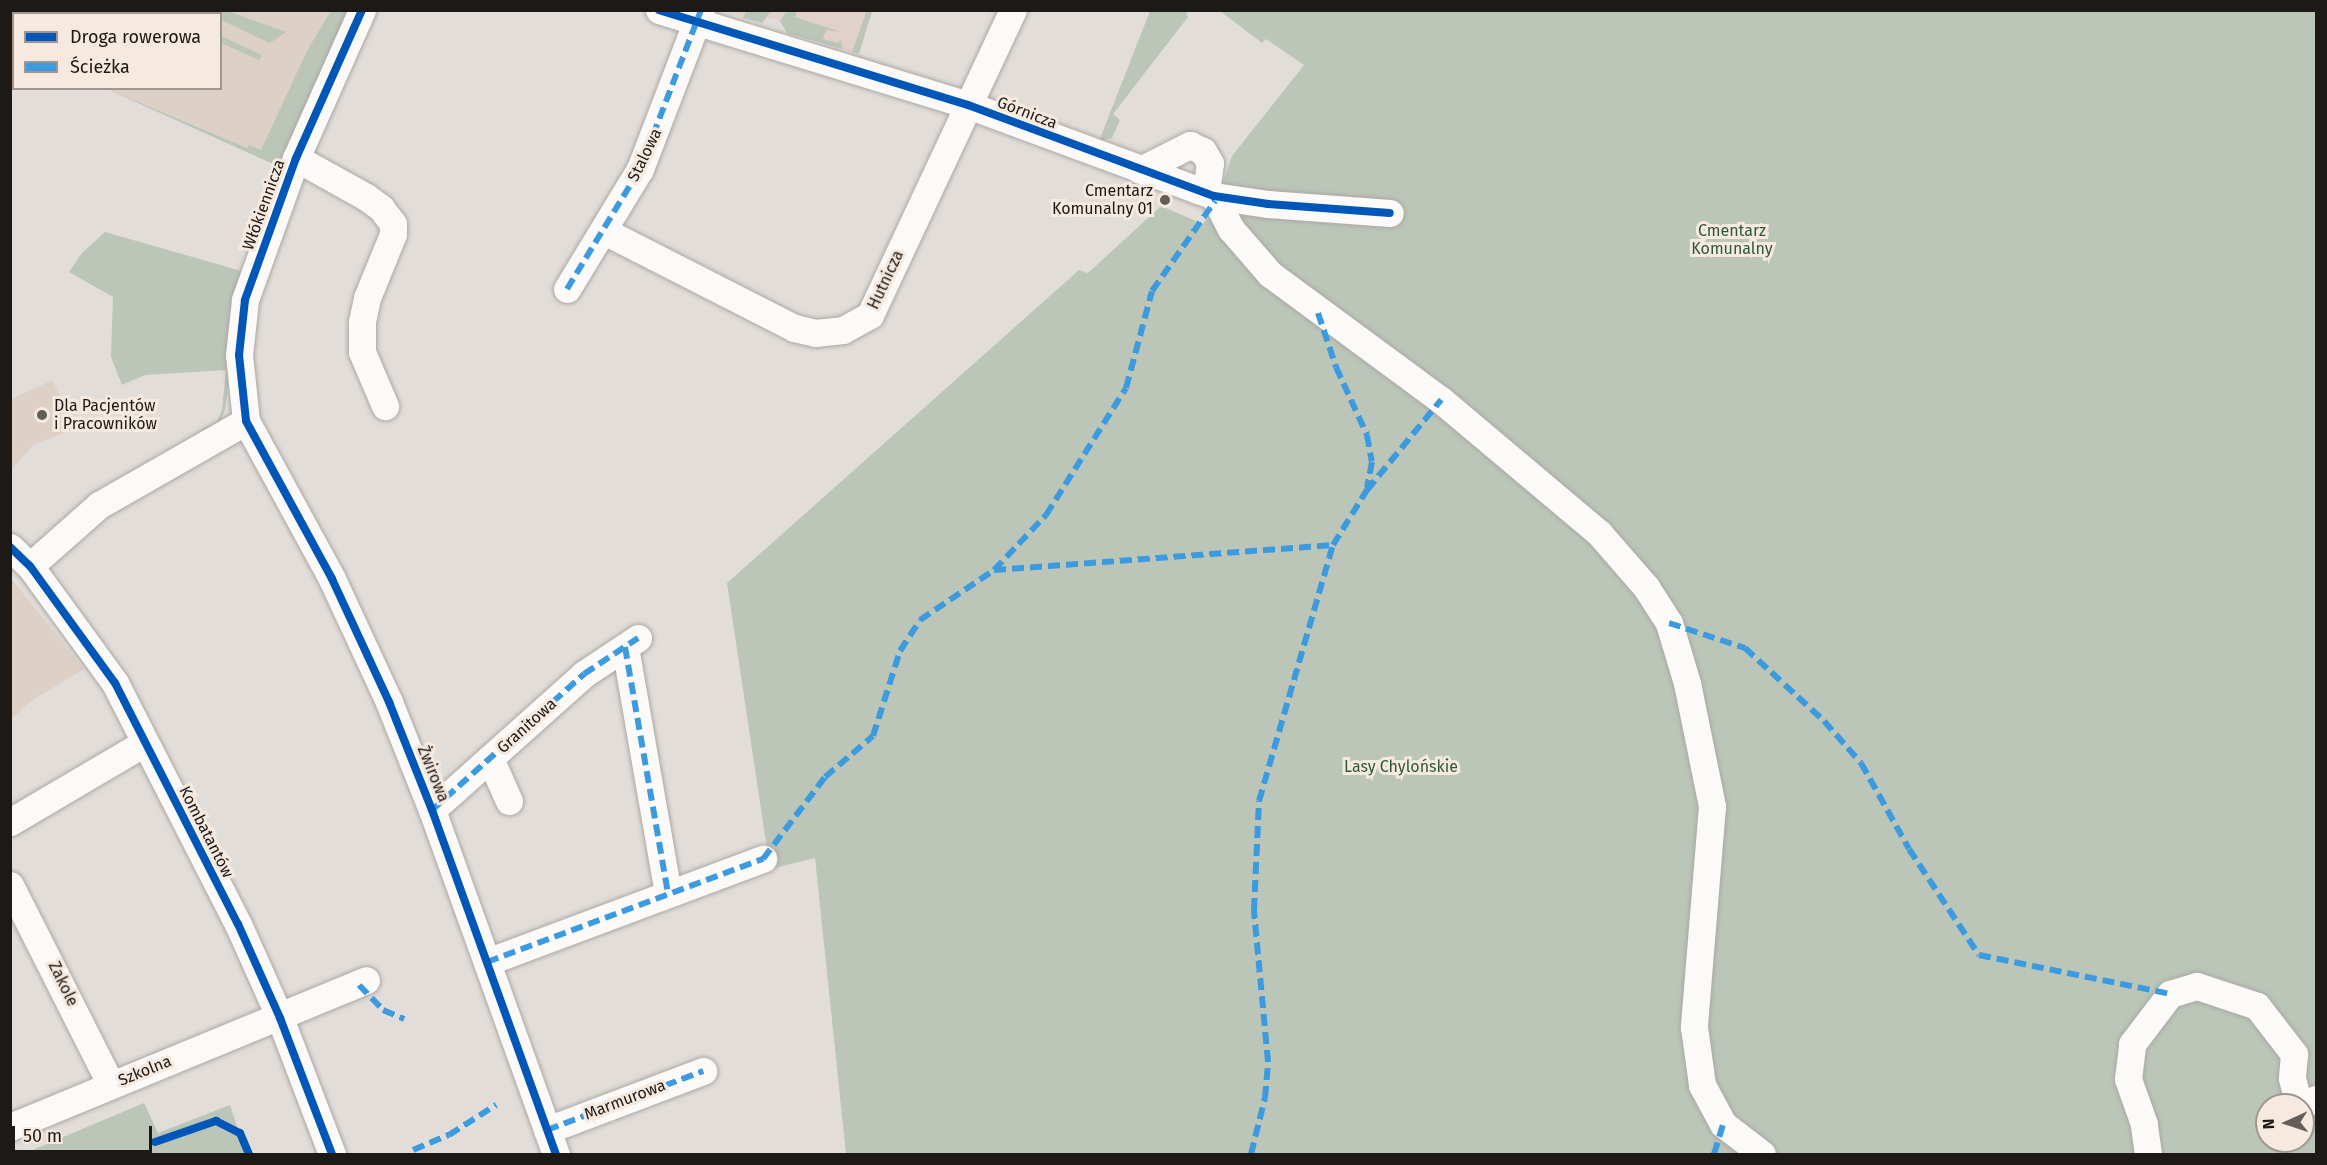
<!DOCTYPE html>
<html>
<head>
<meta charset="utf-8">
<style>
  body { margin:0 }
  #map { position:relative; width:2327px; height:1165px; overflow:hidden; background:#e2ddd8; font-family:"Fira Sans",sans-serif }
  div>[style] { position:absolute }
  .built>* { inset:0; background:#dcd0c7 }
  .education>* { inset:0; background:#e1d1cb }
  .green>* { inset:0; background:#bbc6b9; transform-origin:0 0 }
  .roads { filter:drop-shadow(0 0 2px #aca8a4) drop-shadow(0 0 2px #aca8a4) }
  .minor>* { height:27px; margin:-13.5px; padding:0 13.5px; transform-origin:13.5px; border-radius:13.5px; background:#fbfaf9 }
  .quiet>* { height:6px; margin-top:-3px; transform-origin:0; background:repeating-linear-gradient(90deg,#3c9bdf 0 12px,transparent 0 18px) }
  .cycleway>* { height:8px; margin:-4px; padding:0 4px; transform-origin:4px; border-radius:4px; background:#0057b8 }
  .dots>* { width:16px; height:16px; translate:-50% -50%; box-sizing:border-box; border:3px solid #f5e9e0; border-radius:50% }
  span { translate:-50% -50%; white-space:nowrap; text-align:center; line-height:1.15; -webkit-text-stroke:6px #f5e9e0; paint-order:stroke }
  .street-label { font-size:16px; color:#1d1916 }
  .poi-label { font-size:16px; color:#1d1916 }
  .right { translate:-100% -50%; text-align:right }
  .left { translate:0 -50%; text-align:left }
  .park-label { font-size:16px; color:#2e5839 }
  .frame { position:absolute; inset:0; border:12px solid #1d1916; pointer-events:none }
  .legend { position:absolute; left:12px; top:12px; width:210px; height:78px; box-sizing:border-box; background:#f5e9e0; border:2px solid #9f968f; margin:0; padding:8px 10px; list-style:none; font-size:18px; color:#1d1916 }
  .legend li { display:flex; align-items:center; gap:12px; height:30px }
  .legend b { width:30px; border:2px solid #9f968f }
  .north { position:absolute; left:2255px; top:1093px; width:60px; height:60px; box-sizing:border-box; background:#f5e9e0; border:2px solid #9f968f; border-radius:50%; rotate:267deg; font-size:16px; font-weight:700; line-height:24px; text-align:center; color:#1d1916 }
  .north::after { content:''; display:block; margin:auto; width:21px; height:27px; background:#625e5a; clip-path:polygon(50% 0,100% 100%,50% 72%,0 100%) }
  .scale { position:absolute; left:12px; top:1126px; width:140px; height:27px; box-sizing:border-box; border:3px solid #1d1916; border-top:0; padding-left:8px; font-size:18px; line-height:21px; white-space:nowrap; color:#1d1916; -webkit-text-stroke:4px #f5e9e0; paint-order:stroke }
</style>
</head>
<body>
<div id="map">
  <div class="built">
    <i style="clip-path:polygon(11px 11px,345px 11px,276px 165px,107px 89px,220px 88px,220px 14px,14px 14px,13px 46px)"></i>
    <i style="clip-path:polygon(53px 380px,72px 430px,35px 444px,11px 469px,11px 399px)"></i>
    <i style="clip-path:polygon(10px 577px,84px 669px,31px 701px,11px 719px)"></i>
  </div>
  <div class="education">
    <i style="clip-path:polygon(728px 11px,872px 11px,859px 54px,787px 33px,780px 21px,768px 18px,762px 23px)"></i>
  </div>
  <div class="green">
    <i style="clip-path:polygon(867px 10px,872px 11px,859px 54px,852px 52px)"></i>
    <i style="clip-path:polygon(199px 11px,228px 11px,286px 32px,270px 43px,221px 20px,220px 14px)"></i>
    <i style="clip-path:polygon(331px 11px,348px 11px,280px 167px,107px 89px,247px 148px,249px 145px,261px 150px,308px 49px)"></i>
    <i style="clip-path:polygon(746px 11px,746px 10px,771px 11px,762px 23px,743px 18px)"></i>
    <i style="clip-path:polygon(787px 11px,797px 11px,795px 17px,841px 32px,826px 30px,823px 39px,838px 43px,841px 39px,842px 49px,787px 33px,780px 21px)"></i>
    <i style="clip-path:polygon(1150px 11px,1186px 11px,1188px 17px,1113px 114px,1120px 120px,1112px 138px,1099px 141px)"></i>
    <i style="clip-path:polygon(evenodd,1220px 11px,2316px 11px,2316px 1154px,846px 1154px,815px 858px,770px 869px,727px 583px,1079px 270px,1088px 273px,1161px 206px,1203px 224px,1213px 211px,1232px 156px,1304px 65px,1266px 39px,1262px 43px,1220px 11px,2267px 1105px,2303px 1105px,2303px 1141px,2267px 1141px,2267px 1105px)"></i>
    <i style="left:221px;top:36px;width:45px;height:6px;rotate:25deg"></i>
    <i style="clip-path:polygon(105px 232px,238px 270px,244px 275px,225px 409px,221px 421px,205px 435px,202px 429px,217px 422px,222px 410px,226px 370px,145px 375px,122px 385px,111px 357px,113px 297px,69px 272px,82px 253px)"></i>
    <i style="clip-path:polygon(144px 1103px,158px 1133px,230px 1105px,246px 1154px,23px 1154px)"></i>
  </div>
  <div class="roads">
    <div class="minor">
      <i style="left:362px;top:10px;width:162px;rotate:114deg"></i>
      <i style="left:296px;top:158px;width:151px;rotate:109.8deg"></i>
      <i style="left:245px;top:300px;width:55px;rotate:96.2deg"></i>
      <i style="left:239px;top:355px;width:66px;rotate:83.9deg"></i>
      <i style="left:246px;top:421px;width:180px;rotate:61.4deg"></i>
      <i style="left:332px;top:579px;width:136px;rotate:65.1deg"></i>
      <i style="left:389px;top:702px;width:116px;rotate:68.3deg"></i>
      <i style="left:432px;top:810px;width:366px;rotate:70.2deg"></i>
      <i style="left:659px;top:10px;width:323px;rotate:17.1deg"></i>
      <i style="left:968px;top:105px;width:262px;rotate:20.3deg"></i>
      <i style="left:1214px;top:196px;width:55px;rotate:8.4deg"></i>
      <i style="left:1268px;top:204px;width:122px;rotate:4.2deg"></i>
      <i style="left:296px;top:158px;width:80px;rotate:29.1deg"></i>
      <i style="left:366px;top:197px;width:19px;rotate:36deg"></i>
      <i style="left:381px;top:208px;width:20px;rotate:53deg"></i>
      <i style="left:393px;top:224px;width:10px;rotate:90deg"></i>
      <i style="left:393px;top:234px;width:69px;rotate:112.1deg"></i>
      <i style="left:367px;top:298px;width:25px;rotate:102deg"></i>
      <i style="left:362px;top:322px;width:30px;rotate:90deg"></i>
      <i style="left:362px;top:352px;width:59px;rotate:66.9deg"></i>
      <i style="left:1140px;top:170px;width:56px;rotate:-26.6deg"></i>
      <i style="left:1190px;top:145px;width:14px;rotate:25deg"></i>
      <i style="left:1203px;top:151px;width:14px;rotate:60deg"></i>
      <i style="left:1210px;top:163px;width:21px;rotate:98deg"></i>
      <i style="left:1207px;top:184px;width:11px;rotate:146deg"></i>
      <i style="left:1214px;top:196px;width:37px;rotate:63deg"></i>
      <i style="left:1231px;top:229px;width:60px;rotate:49.1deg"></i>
      <i style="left:1270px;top:274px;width:212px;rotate:36.4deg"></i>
      <i style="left:1441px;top:400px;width:207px;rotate:40.1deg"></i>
      <i style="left:1599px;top:533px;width:72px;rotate:49deg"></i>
      <i style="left:1646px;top:587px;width:43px;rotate:57.4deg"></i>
      <i style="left:1669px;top:623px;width:63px;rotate:73.3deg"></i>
      <i style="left:1687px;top:683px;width:126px;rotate:78.5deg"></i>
      <i style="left:1712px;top:806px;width:222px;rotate:94.7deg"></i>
      <i style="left:1694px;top:1027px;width:59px;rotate:82.1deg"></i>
      <i style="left:1702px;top:1085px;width:44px;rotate:61.7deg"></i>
      <i style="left:1723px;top:1124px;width:49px;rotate:37.6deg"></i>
      <i style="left:604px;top:231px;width:213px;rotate:27deg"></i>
      <i style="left:794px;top:328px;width:22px;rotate:13deg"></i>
      <i style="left:815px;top:333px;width:28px;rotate:-6deg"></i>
      <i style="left:843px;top:330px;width:31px;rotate:-29deg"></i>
      <i style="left:870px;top:315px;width:337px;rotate:-64.9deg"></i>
      <i style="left:567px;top:289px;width:140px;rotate:-58.7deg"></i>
      <i style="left:640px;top:169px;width:170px;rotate:-69deg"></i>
      <i style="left:10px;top:547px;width:28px;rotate:44deg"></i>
      <i style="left:30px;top:566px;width:145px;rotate:54deg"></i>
      <i style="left:115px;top:683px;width:271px;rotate:63deg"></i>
      <i style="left:238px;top:924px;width:103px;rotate:65.9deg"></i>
      <i style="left:280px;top:1018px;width:146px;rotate:69.1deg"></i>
      <i style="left:30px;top:566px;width:92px;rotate:-41.5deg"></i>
      <i style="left:99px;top:505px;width:169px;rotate:-29.7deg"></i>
      <i style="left:625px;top:647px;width:250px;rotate:80.1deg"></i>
      <i style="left:490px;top:758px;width:47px;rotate:66.2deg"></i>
      <i style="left:432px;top:810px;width:204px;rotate:-41.8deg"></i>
      <i style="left:584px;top:674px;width:65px;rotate:-33.7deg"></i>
      <i style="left:10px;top:822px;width:156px;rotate:-30.5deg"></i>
      <i style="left:10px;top:885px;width:224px;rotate:63.2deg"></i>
      <i style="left:487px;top:962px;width:295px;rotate:-20.5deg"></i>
      <i style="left:10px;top:1127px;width:385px;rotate:-22.4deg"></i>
      <i style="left:547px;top:1130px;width:167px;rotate:-20.7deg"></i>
      <i style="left:2148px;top:1154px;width:30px;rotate:-98deg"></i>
      <i style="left:2144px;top:1124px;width:48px;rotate:-109.6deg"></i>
      <i style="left:2128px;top:1079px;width:35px;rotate:-83deg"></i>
      <i style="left:2132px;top:1044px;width:63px;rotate:-52.8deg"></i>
      <i style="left:2170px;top:994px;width:28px;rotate:-17deg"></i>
      <i style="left:2197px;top:986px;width:63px;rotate:18.4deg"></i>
      <i style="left:2257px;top:1006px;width:61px;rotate:52.4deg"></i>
      <i style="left:2294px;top:1054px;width:24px;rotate:95deg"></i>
      <i style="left:2292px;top:1078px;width:21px;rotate:76deg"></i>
      <i style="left:2297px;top:1098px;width:11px;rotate:27deg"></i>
      <i style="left:2307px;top:1103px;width:10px;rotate:-24deg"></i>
    </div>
  </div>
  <div class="quiet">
    <i style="left:567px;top:289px;width:140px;rotate:-58.7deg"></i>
    <i style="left:640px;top:169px;width:170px;rotate:-69deg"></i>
    <i style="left:1318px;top:313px;width:57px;rotate:71.6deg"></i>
    <i style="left:1336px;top:367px;width:75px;rotate:65.5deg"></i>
    <i style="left:1367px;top:435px;width:27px;rotate:80deg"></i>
    <i style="left:1372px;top:462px;width:26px;rotate:101deg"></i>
    <i style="left:994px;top:570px;width:340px;rotate:-4.2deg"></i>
    <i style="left:1669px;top:623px;width:80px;rotate:18.2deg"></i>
    <i style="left:1745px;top:648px;width:108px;rotate:42.7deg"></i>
    <i style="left:1824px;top:721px;width:56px;rotate:48.6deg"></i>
    <i style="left:1861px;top:763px;width:98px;rotate:60.8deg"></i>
    <i style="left:1909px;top:849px;width:127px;rotate:56.6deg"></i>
    <i style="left:1979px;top:955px;width:195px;rotate:11.5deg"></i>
    <i style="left:625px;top:647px;width:250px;rotate:80.1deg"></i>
    <i style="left:432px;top:810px;width:204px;rotate:-41.8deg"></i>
    <i style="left:584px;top:674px;width:65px;rotate:-33.7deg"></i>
    <i style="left:487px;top:962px;width:295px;rotate:-20.5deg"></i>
    <i style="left:763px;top:859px;width:103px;rotate:-52.9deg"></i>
    <i style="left:825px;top:777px;width:63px;rotate:-40.5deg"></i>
    <i style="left:873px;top:736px;width:89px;rotate:-72.4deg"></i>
    <i style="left:900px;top:651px;width:37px;rotate:-57deg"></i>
    <i style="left:920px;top:620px;width:89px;rotate:-34deg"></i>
    <i style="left:994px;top:570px;width:76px;rotate:-46.6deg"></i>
    <i style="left:1046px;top:515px;width:150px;rotate:-57.8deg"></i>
    <i style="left:1126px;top:388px;width:100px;rotate:-75deg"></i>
    <i style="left:1152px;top:291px;width:110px;rotate:-55deg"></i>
    <i style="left:359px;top:985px;width:35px;rotate:46deg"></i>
    <i style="left:383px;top:1010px;width:23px;rotate:23deg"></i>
    <i style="left:547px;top:1130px;width:167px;rotate:-20.7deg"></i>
    <i style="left:413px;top:1150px;width:39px;rotate:-23deg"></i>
    <i style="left:449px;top:1135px;width:56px;rotate:-32.6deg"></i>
    <i style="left:1251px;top:1154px;width:58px;rotate:-76deg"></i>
    <i style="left:1265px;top:1098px;width:36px;rotate:-85deg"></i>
    <i style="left:1268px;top:1062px;width:153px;rotate:-95.3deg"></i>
    <i style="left:1254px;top:910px;width:109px;rotate:-87.4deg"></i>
    <i style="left:1259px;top:801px;width:266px;rotate:-73.9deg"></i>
    <i style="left:1333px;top:545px;width:65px;rotate:-58.3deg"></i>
    <i style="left:1367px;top:490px;width:117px;rotate:-50.6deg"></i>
    <i style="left:1714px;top:1154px;width:31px;rotate:-73deg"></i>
  </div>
  <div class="cycleway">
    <i style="left:362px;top:10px;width:162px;rotate:114deg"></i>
    <i style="left:296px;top:158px;width:151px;rotate:109.8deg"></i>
    <i style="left:245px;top:300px;width:55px;rotate:96.2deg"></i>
    <i style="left:239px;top:355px;width:66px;rotate:83.9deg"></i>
    <i style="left:246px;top:421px;width:180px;rotate:61.4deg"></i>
    <i style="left:332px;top:579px;width:136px;rotate:65.1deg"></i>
    <i style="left:389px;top:702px;width:116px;rotate:68.3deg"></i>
    <i style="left:432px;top:810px;width:366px;rotate:70.2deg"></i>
    <i style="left:659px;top:10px;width:323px;rotate:17.1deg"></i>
    <i style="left:968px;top:105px;width:262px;rotate:20.3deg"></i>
    <i style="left:1214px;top:196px;width:55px;rotate:8.4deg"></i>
    <i style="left:1268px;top:204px;width:122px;rotate:4.2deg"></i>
    <i style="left:10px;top:547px;width:28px;rotate:44deg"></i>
    <i style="left:30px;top:566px;width:145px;rotate:54deg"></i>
    <i style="left:115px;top:683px;width:271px;rotate:63deg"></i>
    <i style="left:238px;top:924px;width:103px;rotate:65.9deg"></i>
    <i style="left:280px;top:1018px;width:146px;rotate:69.1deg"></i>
    <i style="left:155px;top:1142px;width:65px;rotate:-19deg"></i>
    <i style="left:216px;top:1121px;width:27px;rotate:27deg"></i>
    <i style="left:240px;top:1133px;width:23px;rotate:67deg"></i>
  </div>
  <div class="dots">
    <i style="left:1165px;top:200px;background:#625e5a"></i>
    <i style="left:42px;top:415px;background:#625e5a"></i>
  </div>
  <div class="street-label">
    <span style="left:1027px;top:113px;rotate:21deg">Górnicza</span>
    <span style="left:645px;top:155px;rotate:-64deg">Stalowa</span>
    <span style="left:264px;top:205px;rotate:-70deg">Włókiennicza</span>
    <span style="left:886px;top:280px;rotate:-65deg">Hutnicza</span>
    <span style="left:527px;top:726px;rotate:-42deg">Granitowa</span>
    <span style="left:433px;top:774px;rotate:68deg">Żwirowa</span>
    <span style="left:206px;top:832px;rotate:63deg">Kombatantów</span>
    <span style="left:63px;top:984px;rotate:64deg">Zakole</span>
    <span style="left:145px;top:1071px;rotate:-22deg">Szkolna</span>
    <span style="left:625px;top:1100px;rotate:-21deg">Marmurowa</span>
  </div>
  <div class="poi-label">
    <span class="right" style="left:1153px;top:200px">Cmentarz<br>Komunalny 01</span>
    <span class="left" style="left:54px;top:415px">Dla Pacjentów<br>i Pracowników</span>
  </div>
  <div class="park-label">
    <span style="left:1732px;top:240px">Cmentarz<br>Komunalny</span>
    <span style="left:1401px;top:767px">Lasy Chylońskie</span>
  </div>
  <div class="frame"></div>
  <ul class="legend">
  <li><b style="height:8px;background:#0057b8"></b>Droga rowerowa</li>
  <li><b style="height:8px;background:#3c9bdf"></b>Ścieżka</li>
  </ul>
  <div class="north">N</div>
  <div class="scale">50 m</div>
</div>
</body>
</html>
